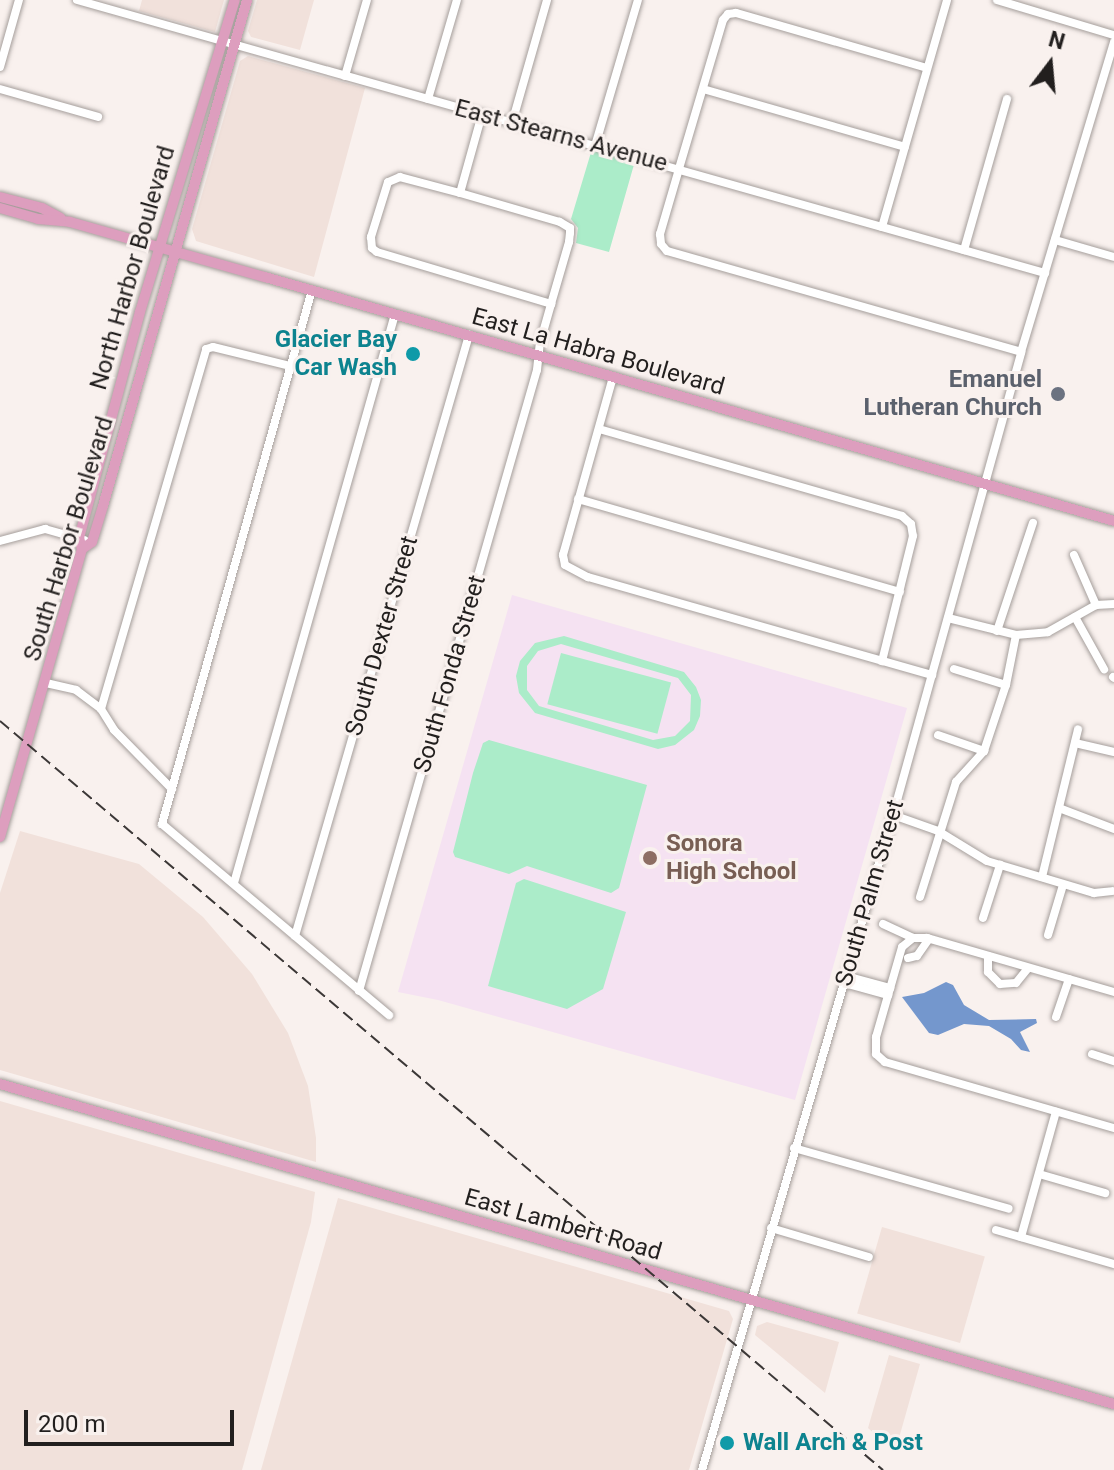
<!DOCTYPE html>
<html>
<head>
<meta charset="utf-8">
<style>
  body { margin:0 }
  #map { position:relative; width:1114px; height:1470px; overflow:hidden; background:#f9f1ee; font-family:Roboto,sans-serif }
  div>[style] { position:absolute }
  .built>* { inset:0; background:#f1e1db; transform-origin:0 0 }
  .education>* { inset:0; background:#f5e2f2 }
  .green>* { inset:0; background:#abecc9; transform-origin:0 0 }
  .water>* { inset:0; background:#7497cd }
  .roads { filter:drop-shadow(0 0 2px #a59e9b) drop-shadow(0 0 2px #a59e9b) }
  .minor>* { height:8px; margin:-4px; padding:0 4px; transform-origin:4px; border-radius:4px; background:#fff }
  .major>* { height:10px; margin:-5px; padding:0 5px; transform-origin:5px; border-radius:5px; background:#dd9ebe }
  .rail>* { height:2px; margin-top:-1px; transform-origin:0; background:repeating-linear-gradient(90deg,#3b3736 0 12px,transparent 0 18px) }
  .dots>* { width:22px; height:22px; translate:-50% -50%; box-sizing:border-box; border:4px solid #f9f1ee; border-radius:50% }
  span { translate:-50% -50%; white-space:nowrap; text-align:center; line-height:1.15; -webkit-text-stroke:6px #f9f1ee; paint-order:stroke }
  .street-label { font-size:24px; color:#221f1e }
  .culture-label { font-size:24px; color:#0d838f; font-weight:700 }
  .right { translate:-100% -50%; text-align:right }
  .left { translate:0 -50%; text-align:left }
  .worship-label { font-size:24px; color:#5b616d; font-weight:700 }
  .education-label { font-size:24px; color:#785e54; font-weight:700 }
  .north { position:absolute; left:1010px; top:24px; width:80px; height:80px; -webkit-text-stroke:6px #f9f1ee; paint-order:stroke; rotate:16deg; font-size:22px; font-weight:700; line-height:32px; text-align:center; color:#221f1e }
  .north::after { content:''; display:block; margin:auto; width:28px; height:36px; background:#221f1e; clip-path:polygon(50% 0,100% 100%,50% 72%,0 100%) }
  .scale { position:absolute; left:24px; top:1410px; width:210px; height:36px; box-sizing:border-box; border:4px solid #221f1e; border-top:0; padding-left:10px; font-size:24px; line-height:28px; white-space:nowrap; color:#221f1e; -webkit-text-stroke:6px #f9f1ee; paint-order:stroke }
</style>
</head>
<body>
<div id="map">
  <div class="built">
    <i style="clip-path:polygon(142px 0,224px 0,215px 32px,139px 11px)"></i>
    <i style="clip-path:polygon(257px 0,314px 0,300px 50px,251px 37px,248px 31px)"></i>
    <i style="clip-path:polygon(248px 56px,365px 88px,314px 277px,196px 241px,192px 229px,240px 61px)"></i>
    <i style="clip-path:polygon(20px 831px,139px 864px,203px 917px,252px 974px,288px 1033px,308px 1086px,316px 1138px,316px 1162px,0 1070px,0 893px)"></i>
    <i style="clip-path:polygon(0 1101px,315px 1192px,311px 1222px,242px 1470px,0 1470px)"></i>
    <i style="clip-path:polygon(338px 1198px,729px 1311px,733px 1319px,689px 1470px,261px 1470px)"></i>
    <i style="left:882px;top:1227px;width:107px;height:90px;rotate:16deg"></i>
    <i style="clip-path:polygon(767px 1322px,839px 1342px,825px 1393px,755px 1335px,757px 1326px)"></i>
    <i style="clip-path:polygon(889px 1355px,920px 1364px,895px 1452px,868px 1428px)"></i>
  </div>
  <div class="education">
    <i style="clip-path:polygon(512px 595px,907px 708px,795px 1100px,438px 1000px,398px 992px)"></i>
  </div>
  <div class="green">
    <i style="clip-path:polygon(592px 149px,635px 161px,609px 252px,576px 243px,578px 228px,571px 219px)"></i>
    <i style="clip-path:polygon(evenodd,564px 636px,684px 672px,696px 687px,701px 700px,700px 716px,694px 730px,675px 745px,658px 749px,535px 713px,519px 693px,516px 676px,520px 661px,535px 643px,564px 636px,561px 644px,678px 678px,691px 695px,690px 721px,675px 736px,653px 740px,539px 706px,527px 690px,527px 666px,538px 651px,561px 644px)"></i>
    <i style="left:561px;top:653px;width:114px;height:53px;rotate:15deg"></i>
    <i style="clip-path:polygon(489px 740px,647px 785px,619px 888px,611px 893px,527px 866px,509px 874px,455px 857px,453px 852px,473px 773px,483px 743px)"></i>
    <i style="clip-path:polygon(524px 879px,626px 912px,603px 989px,567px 1009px,488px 986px,516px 883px)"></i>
  </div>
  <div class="water">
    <i style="clip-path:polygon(946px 982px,953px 985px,964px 1005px,989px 1020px,1036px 1019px,1037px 1023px,1020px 1032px,1030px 1052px,1021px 1050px,1011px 1039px,989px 1026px,964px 1024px,938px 1035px,929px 1033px,902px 997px,924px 993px)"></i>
  </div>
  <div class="roads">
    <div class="minor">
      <i style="left:77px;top:0;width:1006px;rotate:15.75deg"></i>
      <i style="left:997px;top:0;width:122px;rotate:16.7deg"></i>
      <i style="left:0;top:67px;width:70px;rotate:-74.2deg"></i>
      <i style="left:927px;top:68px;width:199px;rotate:-163.9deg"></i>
      <i style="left:736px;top:13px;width:8px;rotate:173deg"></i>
      <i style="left:728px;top:14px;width:8px;rotate:130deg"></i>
      <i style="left:723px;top:20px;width:155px;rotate:106.5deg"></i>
      <i style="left:679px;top:169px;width:68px;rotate:106.3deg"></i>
      <i style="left:660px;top:234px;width:10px;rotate:84deg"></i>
      <i style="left:661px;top:244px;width:9px;rotate:49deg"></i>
      <i style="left:667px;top:251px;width:368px;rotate:15.9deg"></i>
      <i style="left:345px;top:76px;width:79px;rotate:-73.9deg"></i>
      <i style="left:0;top:89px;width:102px;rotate:15.9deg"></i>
      <i style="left:703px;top:89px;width:210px;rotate:16deg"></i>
      <i style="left:428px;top:99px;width:103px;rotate:-73.7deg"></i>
      <i style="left:512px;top:123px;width:128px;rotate:-74.1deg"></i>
      <i style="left:595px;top:146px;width:152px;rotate:-73.6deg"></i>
      <i style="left:460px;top:193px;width:82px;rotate:-74.4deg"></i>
      <i style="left:882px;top:227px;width:236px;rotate:-74deg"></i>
      <i style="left:1055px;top:240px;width:61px;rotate:16.1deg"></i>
      <i style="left:964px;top:250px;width:157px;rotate:-74.1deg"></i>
      <i style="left:312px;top:290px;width:555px;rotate:105.69deg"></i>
      <i style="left:162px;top:824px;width:297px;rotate:40.1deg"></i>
      <i style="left:613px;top:377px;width:185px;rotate:105.7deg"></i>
      <i style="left:563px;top:555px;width:10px;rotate:79deg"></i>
      <i style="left:565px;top:565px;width:26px;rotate:28deg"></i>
      <i style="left:588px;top:577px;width:358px;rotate:15.9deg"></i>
      <i style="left:599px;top:429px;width:315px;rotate:16deg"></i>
      <i style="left:902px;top:516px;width:12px;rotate:42deg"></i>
      <i style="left:911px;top:524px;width:12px;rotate:81deg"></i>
      <i style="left:913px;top:536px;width:129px;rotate:103.9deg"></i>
      <i style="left:578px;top:499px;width:335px;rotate:16.1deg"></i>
      <i style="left:0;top:541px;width:47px;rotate:-14.9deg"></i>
      <i style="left:45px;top:529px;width:41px;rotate:15.8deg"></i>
      <i style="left:1074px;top:555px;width:55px;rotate:66.3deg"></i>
      <i style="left:1075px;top:617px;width:60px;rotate:60.9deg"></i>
      <i style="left:948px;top:618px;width:70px;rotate:14deg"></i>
      <i style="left:1016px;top:635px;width:32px;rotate:-5deg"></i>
      <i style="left:1048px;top:632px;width:55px;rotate:-29.4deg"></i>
      <i style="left:1096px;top:605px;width:18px;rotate:-3deg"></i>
      <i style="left:997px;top:631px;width:114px;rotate:-71.6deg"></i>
      <i style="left:954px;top:669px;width:54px;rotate:17.1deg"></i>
      <i style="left:1113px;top:677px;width:1px;rotate:45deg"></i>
      <i style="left:46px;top:683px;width:31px;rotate:13deg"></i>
      <i style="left:76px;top:690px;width:31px;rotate:37deg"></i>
      <i style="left:101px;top:709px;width:25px;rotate:58deg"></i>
      <i style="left:114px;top:730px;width:83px;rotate:45.5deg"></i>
      <i style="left:101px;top:709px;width:375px;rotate:-73.7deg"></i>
      <i style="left:206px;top:349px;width:7px;rotate:-16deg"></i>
      <i style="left:213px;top:347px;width:79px;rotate:13.9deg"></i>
      <i style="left:938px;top:735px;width:49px;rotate:19.2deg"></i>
      <i style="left:1075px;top:743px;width:40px;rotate:13deg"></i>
      <i style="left:1059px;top:808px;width:59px;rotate:20.9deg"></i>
      <i style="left:893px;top:815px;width:48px;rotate:19.6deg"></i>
      <i style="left:938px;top:831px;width:57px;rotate:31.5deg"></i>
      <i style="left:987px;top:861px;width:112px;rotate:16.7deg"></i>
      <i style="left:1094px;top:893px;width:18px;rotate:-6deg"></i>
      <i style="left:1042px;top:877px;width:152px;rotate:-76.3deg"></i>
      <i style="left:234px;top:883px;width:591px;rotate:-74.2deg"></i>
      <i style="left:920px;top:897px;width:121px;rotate:-72.6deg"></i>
      <i style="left:956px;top:782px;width:42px;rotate:-47.9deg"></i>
      <i style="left:984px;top:751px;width:70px;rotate:-71.6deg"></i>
      <i style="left:1006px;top:685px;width:51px;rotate:-78.7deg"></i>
      <i style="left:983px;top:918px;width:56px;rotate:-72.2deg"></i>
      <i style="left:883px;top:924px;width:33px;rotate:25deg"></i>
      <i style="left:1048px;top:935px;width:52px;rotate:-73.3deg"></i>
      <i style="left:295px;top:936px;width:626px;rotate:-73.85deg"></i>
      <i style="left:988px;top:956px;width:16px;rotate:90deg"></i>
      <i style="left:988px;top:972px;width:17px;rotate:45deg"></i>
      <i style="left:1000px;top:984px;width:16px;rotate:-4deg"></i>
      <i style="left:1016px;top:983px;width:19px;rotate:-51deg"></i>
      <i style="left:908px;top:958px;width:9px;rotate:-13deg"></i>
      <i style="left:917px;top:956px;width:21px;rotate:-55deg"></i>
      <i style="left:846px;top:976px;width:46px;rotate:15.3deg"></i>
      <i style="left:844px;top:983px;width:46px;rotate:15.3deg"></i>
      <i style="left:359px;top:991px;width:646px;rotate:-74.01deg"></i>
      <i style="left:537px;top:370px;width:27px;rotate:-84deg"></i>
      <i style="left:540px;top:343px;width:41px;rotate:-74.2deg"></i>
      <i style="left:551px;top:304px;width:65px;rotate:-73.8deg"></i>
      <i style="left:569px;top:242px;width:9px;rotate:-84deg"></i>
      <i style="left:570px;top:233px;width:5px;rotate:-90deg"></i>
      <i style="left:570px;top:228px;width:12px;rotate:-149deg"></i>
      <i style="left:560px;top:222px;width:104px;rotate:-163.8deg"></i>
      <i style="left:460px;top:193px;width:62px;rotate:-165.1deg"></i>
      <i style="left:400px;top:177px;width:13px;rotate:157deg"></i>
      <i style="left:388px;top:182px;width:58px;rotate:107.2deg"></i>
      <i style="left:371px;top:237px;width:11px;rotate:85deg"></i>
      <i style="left:372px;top:248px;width:6px;rotate:39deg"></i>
      <i style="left:377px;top:252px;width:182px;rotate:16.6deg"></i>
      <i style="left:1114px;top:992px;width:195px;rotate:-163.9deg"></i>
      <i style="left:927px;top:938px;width:14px;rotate:180deg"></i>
      <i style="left:913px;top:938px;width:14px;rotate:141deg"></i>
      <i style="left:902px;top:947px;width:94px;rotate:106.1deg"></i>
      <i style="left:876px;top:1037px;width:17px;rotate:90deg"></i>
      <i style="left:876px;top:1054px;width:12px;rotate:42deg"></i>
      <i style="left:885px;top:1062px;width:238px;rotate:16.1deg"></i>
      <i style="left:1056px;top:1017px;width:40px;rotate:-71.1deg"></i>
      <i style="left:1092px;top:1054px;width:23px;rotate:18deg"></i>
      <i style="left:794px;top:1148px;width:223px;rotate:15.8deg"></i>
      <i style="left:1039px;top:1174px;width:69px;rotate:16.1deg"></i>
      <i style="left:771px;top:1228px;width:102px;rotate:16.5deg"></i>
      <i style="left:996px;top:1230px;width:123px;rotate:16.1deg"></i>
      <i style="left:1021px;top:1237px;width:130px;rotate:-74.4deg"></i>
      <i style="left:702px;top:1470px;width:682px;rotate:-73.74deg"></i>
      <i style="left:893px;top:815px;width:480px;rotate:-74.5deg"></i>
      <i style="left:1021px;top:352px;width:324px;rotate:-73.3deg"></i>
    </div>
    <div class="major">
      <i style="left:0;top:197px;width:43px;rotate:14.7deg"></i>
      <i style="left:42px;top:208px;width:21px;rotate:28deg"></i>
      <i style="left:0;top:208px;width:40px;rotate:16deg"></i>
      <i style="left:38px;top:219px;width:32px;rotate:5deg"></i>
      <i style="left:70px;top:222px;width:203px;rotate:15.8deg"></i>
      <i style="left:265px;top:277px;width:883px;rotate:16.03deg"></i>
      <i style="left:82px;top:549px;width:11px;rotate:-105deg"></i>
      <i style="left:79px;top:538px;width:234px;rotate:-74.9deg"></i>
      <i style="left:140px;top:312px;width:326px;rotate:-73.1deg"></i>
      <i style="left:0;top:837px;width:299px;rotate:-74.1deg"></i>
      <i style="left:82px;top:549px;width:12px;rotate:-35deg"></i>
      <i style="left:92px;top:542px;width:38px;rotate:-73deg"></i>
      <i style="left:103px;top:506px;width:526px;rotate:-74.11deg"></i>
      <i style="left:0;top:1084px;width:1159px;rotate:16.03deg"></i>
    </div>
  </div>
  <div class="rail">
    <i style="left:0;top:721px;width:1158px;rotate:40.31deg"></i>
  </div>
  <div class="dots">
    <i style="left:413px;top:354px;background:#0f9aa8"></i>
    <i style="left:1058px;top:394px;background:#6b7280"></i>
    <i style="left:650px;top:858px;background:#8d6e63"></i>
    <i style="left:727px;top:1443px;background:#0f9aa8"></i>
  </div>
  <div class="street-label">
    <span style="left:561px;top:136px;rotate:15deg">East Stearns Avenue</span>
    <span style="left:133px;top:268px;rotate:-74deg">North Harbor Boulevard</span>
    <span style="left:598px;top:352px;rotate:16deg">East La Habra Boulevard</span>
    <span style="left:69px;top:539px;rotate:-73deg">South Harbor Boulevard</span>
    <span style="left:382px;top:636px;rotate:-74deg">South Dexter Street</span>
    <span style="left:450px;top:674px;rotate:-74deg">South Fonda Street</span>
    <span style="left:870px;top:893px;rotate:-74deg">South Palm Street</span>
    <span style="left:563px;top:1225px;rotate:16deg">East Lambert Road</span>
  </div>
  <div class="culture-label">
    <span class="right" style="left:397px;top:354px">Glacier Bay<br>Car Wash</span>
    <span class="left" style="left:743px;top:1443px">Wall Arch &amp; Post</span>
  </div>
  <div class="worship-label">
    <span class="right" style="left:1042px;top:394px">Emanuel<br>Lutheran Church</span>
  </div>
  <div class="education-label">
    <span class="left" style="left:666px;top:858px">Sonora<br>High School</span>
  </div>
  <div class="north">N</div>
  <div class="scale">200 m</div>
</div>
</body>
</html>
